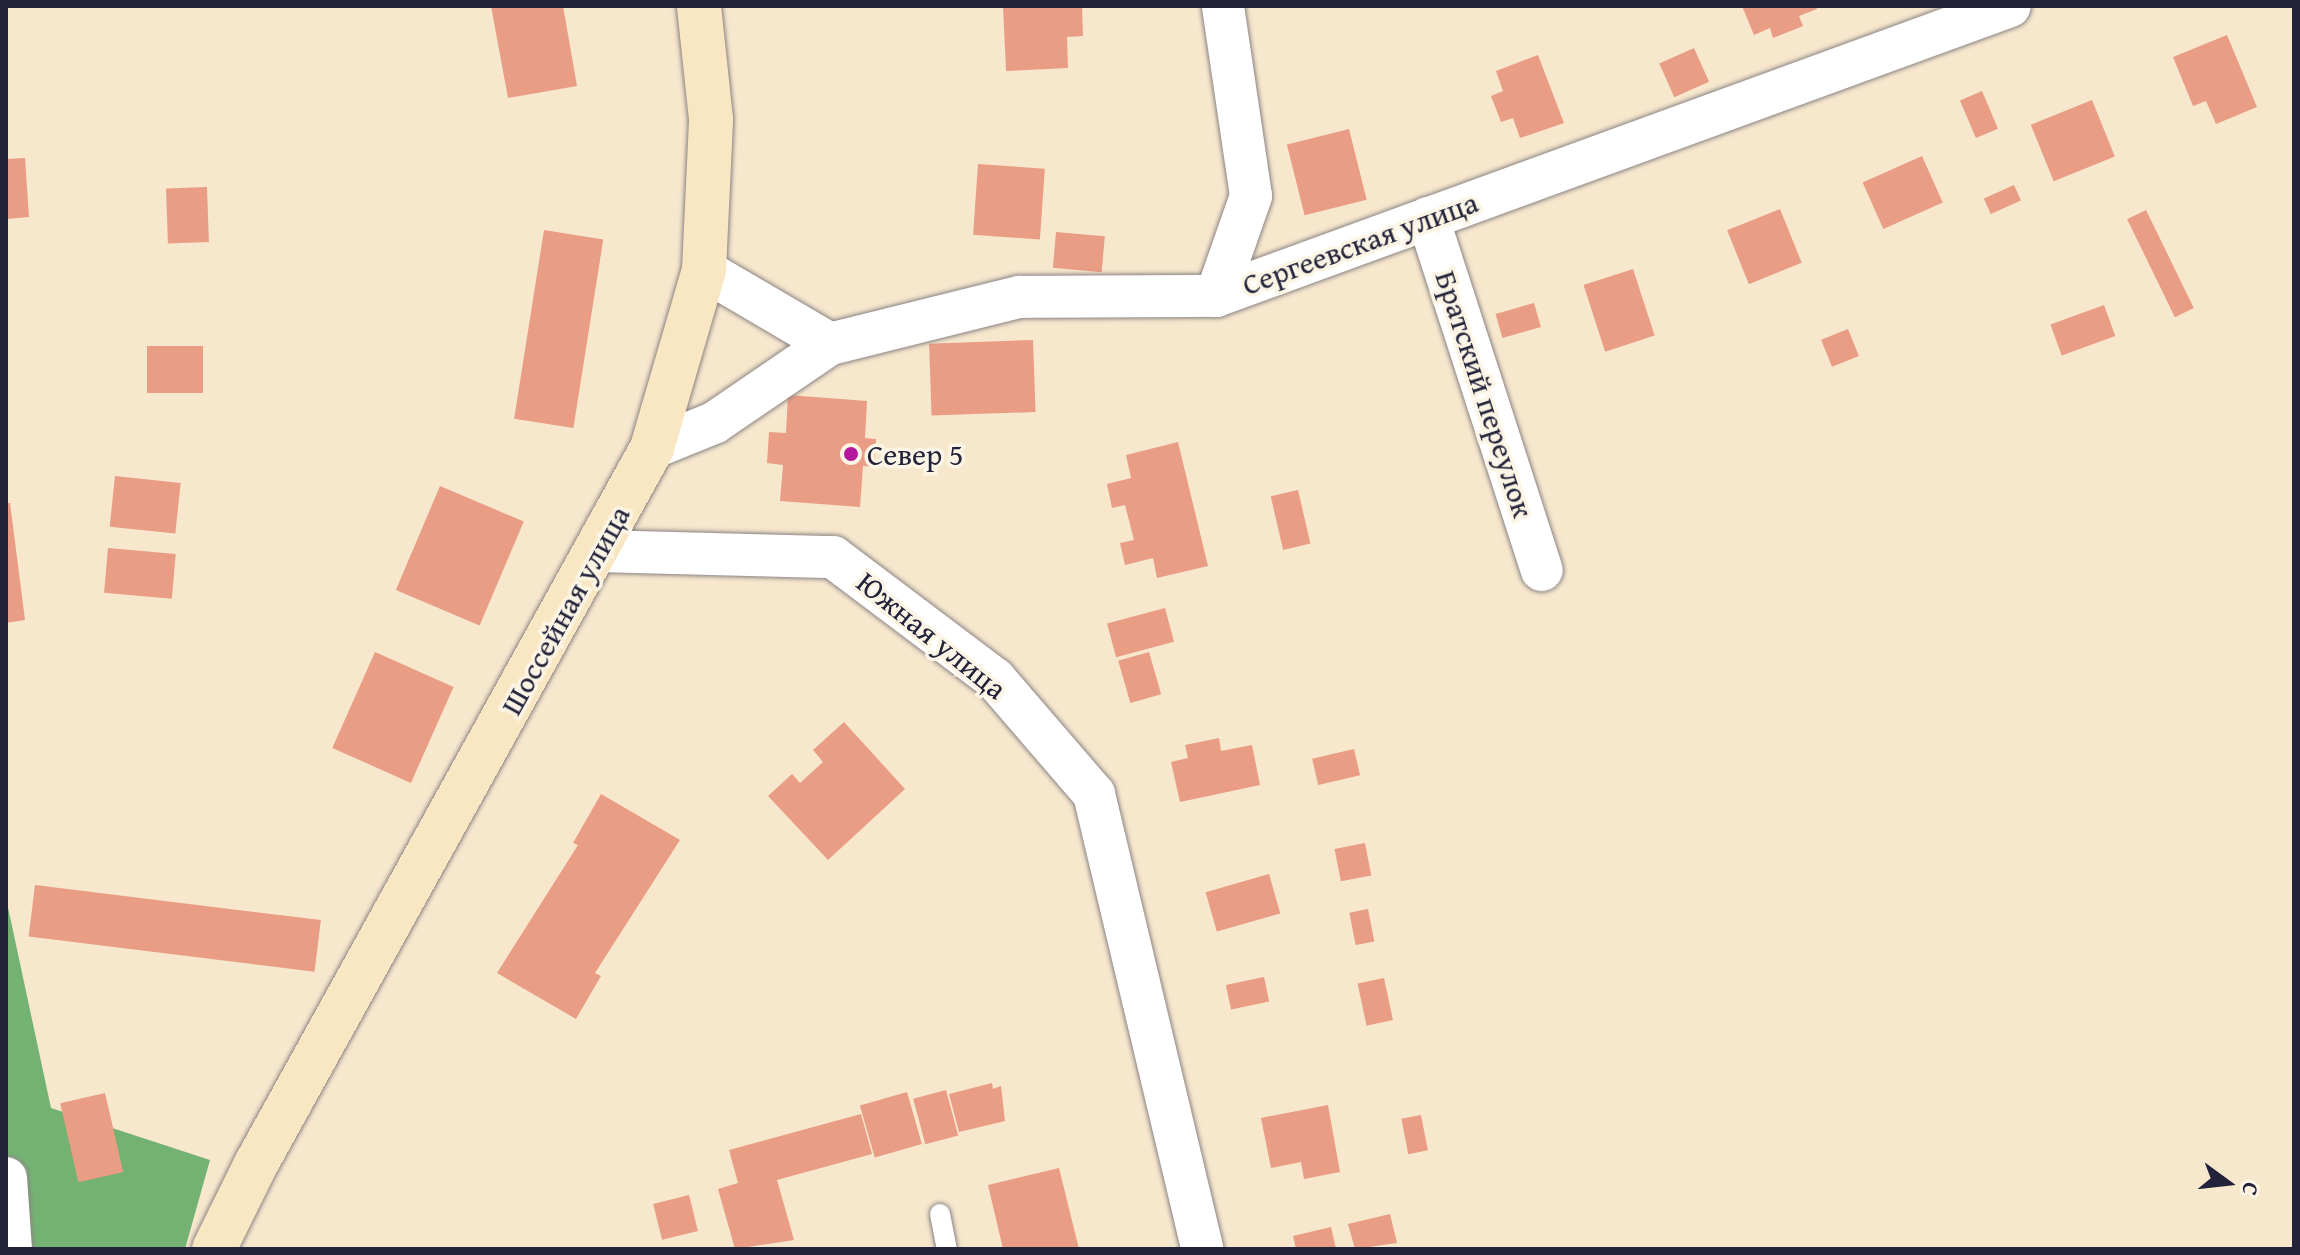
<!DOCTYPE html>
<html>
<head>
<meta charset="utf-8">
<style>
  body { margin:0 }
  #map { position:relative; width:2300px; height:1255px; overflow:hidden; background:#f6e7cd; font-family:"Gentium Book Plus",serif }
  div>[style] { position:absolute }
  .forest>* { inset:0; background:#74b272 }
  .building>* { inset:0; background:#e99d84; transform-origin:0 0 }
  .roads { filter:drop-shadow(0 0 2px #8c8484) drop-shadow(0 0 2px #8c8484) }
  .lane>* { height:20px; margin:-10px; padding:0 10px; transform-origin:10px; border-radius:10px; background:#fff }
  .street>* { height:42px; margin:-21px; padding:0 21px; transform-origin:21px; border-radius:21px; background:#fff }
  .secondary>* { height:44px; margin:-22px; padding:0 22px; transform-origin:22px; border-radius:22px; background:#f9e7c3 }
  .dots>* { width:22px; height:22px; translate:-50% -50%; box-sizing:border-box; border:4px solid #fcf5e5; border-radius:50% }
  span { translate:-50% -50%; white-space:nowrap; text-align:center; line-height:1.15; -webkit-text-stroke:7px #fcf5e5; paint-order:stroke }
  .street-label { font-size:30px; color:#22223b }
  .poi-label { font-size:30px; color:#22223b }
  .left { translate:0 -50%; text-align:left }
  .frame { position:absolute; inset:0; border:8px solid #22223b; pointer-events:none }
  .north { position:absolute; left:2188px; top:1143px; width:80px; height:80px; -webkit-text-stroke:6px #fcf5e5; paint-order:stroke; rotate:105deg; font-size:22px; font-weight:700; line-height:32px; text-align:center; color:#22223b }
  .north::after { content:''; display:block; margin:auto; width:28px; height:36px; background:#22223b; clip-path:polygon(50% 0,100% 100%,50% 72%,0 100%) }
</style>
</head>
<body>
<div id="map">
  <div class="forest">
    <i style="clip-path:polygon(6px 898px,51px 1108px,210px 1160px,185px 1249px,6px 1249px)"></i>
  </div>
  <div class="building">
    <i style="clip-path:polygon(491px 6px,563px 6px,577px 86px,508px 98px)"></i>
    <i style="clip-path:polygon(1003px 6px,1082px 6px,1083px 36px,1067px 37px,1068px 68px,1006px 71px)"></i>
    <i style="clip-path:polygon(1742px 6px,1816px 6px,1817px 9px,1799px 16px,1803px 26px,1773px 38px,1770px 28px,1754px 35px)"></i>
    <i style="clip-path:polygon(2227px 35px,2257px 107px,2216px 124px,2206px 101px,2193px 106px,2173px 57px)"></i>
    <i style="left:1694px;top:48px;width:37px;height:38px;rotate:66deg"></i>
    <i style="clip-path:polygon(1538px 55px,1564px 123px,1520px 138px,1513px 118px,1501px 122px,1491px 96px,1503px 91px,1496px 71px)"></i>
    <i style="left:1982px;top:91px;width:41px;height:24px;rotate:67deg"></i>
    <i style="left:2092px;top:100px;width:61px;height:66px;rotate:68deg"></i>
    <i style="left:1349px;top:129px;width:73px;height:64px;rotate:76deg"></i>
    <i style="left:1922px;top:156px;width:51px;height:65px;rotate:66deg"></i>
    <i style="clip-path:polygon(25px 158px,29px 217px,6px 219px,6px 159px)"></i>
    <i style="left:978px;top:164px;width:67px;height:71px;rotate:4deg"></i>
    <i style="left:2014px;top:185px;width:17px;height:33px;rotate:66deg"></i>
    <i style="left:207px;top:187px;width:55px;height:41px;rotate:88deg"></i>
    <i style="left:1780px;top:209px;width:58px;height:57px;rotate:68deg"></i>
    <i style="left:2146px;top:210px;width:109px;height:21px;rotate:64deg"></i>
    <i style="left:544px;top:230px;width:60px;height:191px;rotate:9deg"></i>
    <i style="left:1056px;top:232px;width:49px;height:36px;rotate:5deg"></i>
    <i style="left:1633px;top:269px;width:70px;height:52px;rotate:72deg"></i>
    <i style="left:1534px;top:303px;width:25px;height:40px;rotate:74deg"></i>
    <i style="left:2104px;top:305px;width:33px;height:57px;rotate:70deg"></i>
    <i style="left:1848px;top:329px;width:29px;height:29px;rotate:68deg"></i>
    <i style="left:1033px;top:340px;width:72px;height:104px;rotate:88deg"></i>
    <i style="left:147px;top:346px;width:56px;height:47px"></i>
    <i style="clip-path:polygon(788px 395px,867px 401px,865px 438px,876px 439px,874px 467px,863px 466px,860px 507px,780px 501px,783px 465px,767px 463px,769px 432px,786px 433px)"></i>
    <i style="clip-path:polygon(1178px 442px,1208px 566px,1157px 578px,1153px 558px,1125px 565px,1120px 543px,1134px 540px,1125px 505px,1112px 508px,1107px 484px,1131px 478px,1126px 455px)"></i>
    <i style="left:115px;top:476px;width:66px;height:51px;rotate:6deg"></i>
    <i style="left:440px;top:486px;width:91px;height:113px;rotate:23deg"></i>
    <i style="left:1298px;top:490px;width:55px;height:28px;rotate:77deg"></i>
    <i style="clip-path:polygon(6px 503px,10px 503px,25px 620px,6px 623px)"></i>
    <i style="left:108px;top:548px;width:68px;height:45px;rotate:5deg"></i>
    <i style="left:1165px;top:608px;width:35px;height:60px;rotate:75deg"></i>
    <i style="left:375px;top:652px;width:86px;height:105px;rotate:24deg"></i>
    <i style="left:1149px;top:652px;width:44px;height:32px;rotate:74deg"></i>
    <i style="clip-path:polygon(844px 722px,905px 789px,828px 860px,768px 796px,792px 774px,800px 783px,823px 762px,813px 750px)"></i>
    <i style="clip-path:polygon(1219px 738px,1221px 751px,1252px 745px,1260px 785px,1180px 802px,1171px 762px,1188px 758px,1185px 745px)"></i>
    <i style="left:1354px;top:749px;width:27px;height:43px;rotate:77deg"></i>
    <i style="clip-path:polygon(601px 794px,680px 840px,595px 973px,601px 976px,576px 1019px,497px 973px,578px 845px,573px 843px)"></i>
    <i style="left:1365px;top:843px;width:33px;height:31px;rotate:79deg"></i>
    <i style="left:1269px;top:874px;width:41px;height:66px;rotate:74deg"></i>
    <i style="left:35px;top:885px;width:288px;height:52px;rotate:7deg"></i>
    <i style="left:1368px;top:909px;width:33px;height:19px;rotate:79deg"></i>
    <i style="left:1264px;top:977px;width:25px;height:39px;rotate:78deg"></i>
    <i style="left:1384px;top:978px;width:43px;height:27px;rotate:78deg"></i>
    <i style="clip-path:polygon(992px 1083px,993px 1089px,1001px 1086px,1005px 1121px,959px 1132px,949px 1094px)"></i>
    <i style="left:946px;top:1090px;width:47px;height:34px;rotate:75deg"></i>
    <i style="left:907px;top:1092px;width:54px;height:49px;rotate:74deg"></i>
    <i style="left:105px;top:1093px;width:81px;height:46px;rotate:77deg"></i>
    <i style="clip-path:polygon(1328px 1105px,1340px 1172px,1304px 1179px,1301px 1162px,1271px 1168px,1261px 1118px)"></i>
    <i style="clip-path:polygon(861px 1114px,872px 1154px,777px 1180px,794px 1240px,735px 1249px,718px 1189px,738px 1183px,729px 1150px)"></i>
    <i style="left:1421px;top:1115px;width:36px;height:20px;rotate:79deg"></i>
    <i style="clip-path:polygon(1059px 1168px,1079px 1249px,1003px 1249px,988px 1185px)"></i>
    <i style="left:689px;top:1195px;width:37px;height:37px;rotate:76deg"></i>
    <i style="clip-path:polygon(1390px 1214px,1397px 1243px,1355px 1249px,1348px 1224px)"></i>
    <i style="clip-path:polygon(1331px 1227px,1336px 1249px,1296px 1249px,1293px 1236px)"></i>
  </div>
  <div class="roads">
    <div class="lane">
      <i style="left:940px;top:1214px;width:36px;rotate:79deg"></i>
    </div>
    <div class="street">
      <i style="left:1428px;top:218px;width:370px;rotate:72.1deg"></i>
      <i style="left:704px;top:270px;width:146px;rotate:30.4deg"></i>
      <i style="left:830px;top:344px;width:195px;rotate:-14deg"></i>
      <i style="left:1019px;top:297px;width:197px;rotate:-0.3deg"></i>
      <i style="left:1216px;top:296px;width:845px;rotate:-20.06deg"></i>
      <i style="left:1216px;top:296px;width:106px;rotate:-70.7deg"></i>
      <i style="left:1251px;top:196px;width:192px;rotate:-98.4deg"></i>
      <i style="left:652px;top:448px;width:67px;rotate:-22deg"></i>
      <i style="left:714px;top:423px;width:140px;rotate:-34.3deg"></i>
      <i style="left:599px;top:551px;width:234px;rotate:1.5deg"></i>
      <i style="left:833px;top:557px;width:203px;rotate:37deg"></i>
      <i style="left:995px;top:679px;width:152px;rotate:49.3deg"></i>
      <i style="left:1094px;top:794px;width:468px;rotate:76.6deg"></i>
      <i style="left:6px;top:1178px;width:71px;rotate:86deg"></i>
    </div>
    <div class="secondary">
      <i style="left:214px;top:1249px;width:95px;rotate:-63.7deg"></i>
      <i style="left:256px;top:1164px;width:818px;rotate:-61.05deg"></i>
      <i style="left:652px;top:448px;width:185px;rotate:-73.7deg"></i>
      <i style="left:704px;top:270px;width:151px;rotate:-87.3deg"></i>
      <i style="left:711px;top:119px;width:114px;rotate:-96.1deg"></i>
    </div>
  </div>
  <div class="dots">
    <i style="left:851px;top:454px;background:#b5179e"></i>
  </div>
  <div class="street-label">
    <span style="left:1360px;top:243px;rotate:-20deg">Сергеевская улица</span>
    <span style="left:1485px;top:394px;rotate:72deg">Братский переулок</span>
    <span style="left:565px;top:610px;rotate:-61deg">Шоссейная улица</span>
    <span style="left:932px;top:635px;rotate:39deg">Южная улица</span>
  </div>
  <div class="poi-label">
    <span class="left" style="left:867px;top:454px">Север 5</span>
  </div>
  <div class="frame"></div>
  <div class="north">С</div>
</div>
</body>
</html>
